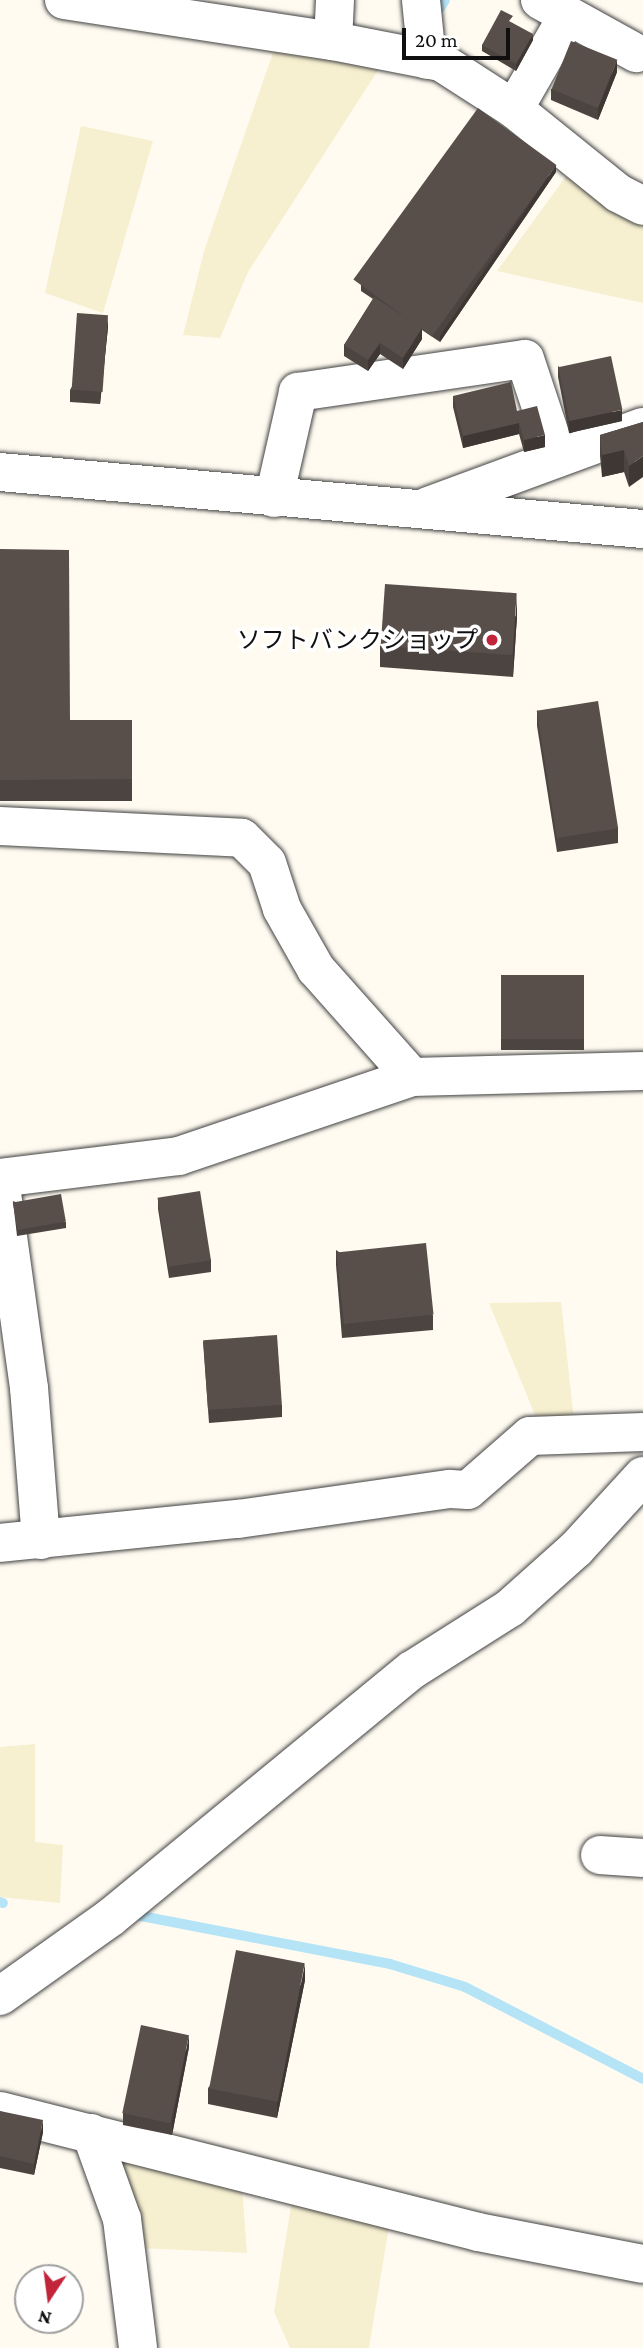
<!DOCTYPE html>
<html>
<head>
<meta charset="utf-8">
<style>
  body { margin:0 }
  #map { position:relative; width:643px; height:2348px; overflow:hidden; background:#fffbf1; font-family:"Crimson Pro","Noto Sans JP",serif }
  div>[style] { position:absolute }
  .farmland>* { inset:0; background:#f6efd0 }
  .stream>* { height:10px; margin:-5px; padding:0 5px; transform-origin:5px; border-radius:5px; background:#b5e4f7 }
  .roads { filter:drop-shadow(0 0 2px #424242) drop-shadow(0 0 2px #424242) }
  .minor>* { height:38px; margin:-19px; padding:0 19px; transform-origin:19px; border-radius:19px; background:#fff }
  .wall>* { inset:0; background:#4c4440; transform-origin:0 0 }
  .shaded-wall>* { inset:0; background:#3e3734 }
  .building>* { inset:0; background:#584f4b; transform-origin:0 0 }
  .dots>* { width:19px; height:19px; translate:-50% -50%; box-sizing:border-box; border:4px solid #fff; border-radius:50% }
  span { translate:-50% -50%; white-space:nowrap; text-align:center; line-height:1.15; -webkit-text-stroke:7px #fff; paint-order:stroke }
  .poi-label { font-size:24px; color:#0f0f0f }
  .right { translate:-100% -50%; text-align:right }
  .north { position:absolute; left:14px; top:2264px; width:70px; height:70px; box-sizing:border-box; background:#fff; border:2px solid #9f9f9f; border-radius:50%; rotate:193deg; font-size:19px; font-weight:700; line-height:28px; text-align:center; color:#0f0f0f }
  .north::after { content:''; display:block; margin:auto; width:24px; height:32px; background:#c2243a; clip-path:polygon(50% 0,100% 100%,50% 72%,0 100%) }
  .scale { position:absolute; left:402px; top:28px; width:108px; height:32px; box-sizing:border-box; border:4px solid #0f0f0f; border-top:0; padding-left:9px; font-size:21px; line-height:24px; white-space:nowrap; color:#0f0f0f; -webkit-text-stroke:5px #fff; paint-order:stroke }
</style>
</head>
<body>
<div id="map">
  <div class="farmland">
    <i style="clip-path:polygon(275px 47px,382px 64px,248px 272px,220px 338px,183px 335px,204px 251px)"></i>
    <i style="clip-path:polygon(81px 126px,153px 141px,103px 313px,45px 293px)"></i>
    <i style="clip-path:polygon(569px 172px,643px 221px,643px 303px,497px 271px)"></i>
    <i style="clip-path:polygon(561px 1302px,574px 1420px,537px 1420px,489px 1303px)"></i>
    <i style="clip-path:polygon(35px 1744px,35px 1842px,63px 1845px,60px 1903px,0 1897px,0 1747px)"></i>
    <i style="clip-path:polygon(107px 2148px,242px 2188px,247px 2253px,139px 2248px)"></i>
    <i style="clip-path:polygon(292px 2200px,389px 2226px,369px 2348px,290px 2348px,274px 2312px)"></i>
  </div>
  <div class="stream">
    <i style="left:440px;top:8px;width:9px;rotate:-58deg"></i>
    <i style="left:0;top:1902px;width:3px;rotate:18deg"></i>
    <i style="left:136px;top:1915px;width:259px;rotate:10.9deg"></i>
    <i style="left:390px;top:1964px;width:78px;rotate:17deg"></i>
    <i style="left:465px;top:1987px;width:200px;rotate:27.3deg"></i>
  </div>
  <div class="roads">
    <div class="minor">
      <i style="left:64px;top:0;width:272px;rotate:8.7deg"></i>
      <i style="left:333px;top:41px;width:110px;rotate:11deg"></i>
      <i style="left:441px;top:62px;width:87px;rotate:32.8deg"></i>
      <i style="left:514px;top:109px;width:134px;rotate:38.9deg"></i>
      <i style="left:618px;top:193px;width:28px;rotate:27deg"></i>
      <i style="left:421px;top:0;width:60px;rotate:84.3deg"></i>
      <i style="left:540px;top:0;width:110px;rotate:28.9deg"></i>
      <i style="left:333px;top:41px;width:41px;rotate:-87.2deg"></i>
      <i style="left:514px;top:109px;width:108px;rotate:-60.1deg"></i>
      <i style="left:0;top:472px;width:646px;rotate:5.07deg"></i>
      <i style="left:274px;top:498px;width:109px;rotate:-77.2deg"></i>
      <i style="left:298px;top:392px;width:229px;rotate:-8.3deg"></i>
      <i style="left:525px;top:359px;width:104px;rotate:71.6deg"></i>
      <i style="left:428px;top:506px;width:229px;rotate:-20.2deg"></i>
      <i style="left:0;top:826px;width:242px;rotate:2.8deg"></i>
      <i style="left:242px;top:838px;width:35px;rotate:45deg"></i>
      <i style="left:267px;top:863px;width:48px;rotate:71.9deg"></i>
      <i style="left:282px;top:909px;width:69px;rotate:60.5deg"></i>
      <i style="left:316px;top:969px;width:144px;rotate:48.4deg"></i>
      <i style="left:41px;top:1540px;width:152px;rotate:-94.5deg"></i>
      <i style="left:29px;top:1388px;width:212px;rotate:-97.9deg"></i>
      <i style="left:0;top:1178px;width:180px;rotate:-7deg"></i>
      <i style="left:179px;top:1156px;width:246px;rotate:-18.7deg"></i>
      <i style="left:412px;top:1077px;width:231px;rotate:-1.5deg"></i>
      <i style="left:0;top:1543px;width:239px;rotate:-5.8deg"></i>
      <i style="left:238px;top:1519px;width:214px;rotate:-8.1deg"></i>
      <i style="left:450px;top:1489px;width:18px;rotate:3deg"></i>
      <i style="left:468px;top:1490px;width:82px;rotate:-41.1deg"></i>
      <i style="left:530px;top:1436px;width:113px;rotate:-2deg"></i>
      <i style="left:600px;top:1855px;width:43px;rotate:4deg"></i>
      <i style="left:0;top:1996px;width:136px;rotate:-35.4deg"></i>
      <i style="left:111px;top:1917px;width:389px;rotate:-39.4deg"></i>
      <i style="left:412px;top:1670px;width:116px;rotate:-32.3deg"></i>
      <i style="left:510px;top:1608px;width:89px;rotate:-41.8deg"></i>
      <i style="left:576px;top:1549px;width:99px;rotate:-47.5deg"></i>
      <i style="left:0;top:2111px;width:493px;rotate:14.2deg"></i>
      <i style="left:478px;top:2232px;width:168px;rotate:11deg"></i>
      <i style="left:91px;top:2133px;width:91px;rotate:70.2deg"></i>
      <i style="left:122px;top:2219px;width:130px;rotate:82.9deg"></i>
    </div>
  </div>
  <div class="wall">
    <i style="clip-path:polygon(512px 23px,533px 40px,516px 71px,482px 51px,482px 45px)"></i>
    <i style="clip-path:polygon(617px 72px,598px 120px,551px 100px,551px 89px)"></i>
    <i style="clip-path:polygon(556px 172px,440px 342px,422px 330px,422px 339px,403px 369px,380px 354px,368px 371px,344px 356px,344px 345px,373px 299px,361px 291px,361px 285px)"></i>
    <i style="clip-path:polygon(108px 327px,100px 404px,70px 402px,70px 390px)"></i>
    <i style="clip-path:polygon(558px 366px,622px 421px,569px 433px,558px 377px)"></i>
    <i style="clip-path:polygon(453px 396px,517px 411px,545px 447px,524px 452px,519px 434px,463px 448px,453px 407px)"></i>
    <i style="clip-path:polygon(643px 422px,629px 487px,624px 472px,602px 477px,600px 456px,600px 435px)"></i>
    <i style="clip-path:polygon(0 549px,70px 720px,132px 720px,132px 801px,0 801px)"></i>
    <i style="clip-path:polygon(517px 616px,513px 677px,380px 667px,380px 646px)"></i>
    <i style="clip-path:polygon(537px 710px,618px 828px,618px 843px,557px 852px,537px 726px)"></i>
    <i style="left:501px;top:975px;width:83px;height:75px"></i>
    <i style="clip-path:polygon(158px 1198px,211px 1260px,211px 1272px,169px 1278px,158px 1209px)"></i>
    <i style="clip-path:polygon(13px 1201px,66px 1222px,66px 1228px,17px 1236px)"></i>
    <i style="clip-path:polygon(336px 1250px,433px 1315px,433px 1330px,342px 1338px,336px 1265px)"></i>
    <i style="clip-path:polygon(203px 1341px,282px 1405px,282px 1417px,209px 1423px)"></i>
    <i style="clip-path:polygon(305px 1980px,277px 2118px,208px 2104px,208px 2088px)"></i>
    <i style="clip-path:polygon(189px 2047px,172px 2135px,123px 2125px,123px 2113px)"></i>
    <i style="clip-path:polygon(0 2111px,43px 2132px,34px 2175px,0 2168px)"></i>
  </div>
  <div class="shaded-wall">
    <i style="clip-path:polygon(533px 34px,533px 40px,516px 71px,516px 64px)"></i>
    <i style="clip-path:polygon(617px 60px,617px 72px,598px 120px,598px 108px)"></i>
    <i style="clip-path:polygon(556px 165px,556px 172px,440px 342px,440px 336px)"></i>
    <i style="clip-path:polygon(108px 315px,108px 327px,100px 404px,100px 393px)"></i>
    <i style="clip-path:polygon(422px 328px,422px 339px,403px 369px,403px 358px)"></i>
    <i style="clip-path:polygon(380px 343px,380px 354px,368px 371px,368px 360px)"></i>
    <i style="clip-path:polygon(622px 410px,622px 421px,569px 433px,569px 421px)"></i>
    <i style="clip-path:polygon(519px 423px,519px 434px,463px 448px,463px 436px)"></i>
    <i style="clip-path:polygon(545px 435px,545px 447px,524px 452px,524px 440px)"></i>
    <i style="clip-path:polygon(624px 450px,624px 472px,602px 477px,602px 455px)"></i>
    <i style="clip-path:polygon(643px 456px,643px 477px,629px 487px,629px 466px)"></i>
    <i style="clip-path:polygon(517px 594px,517px 616px,513px 677px,513px 656px)"></i>
    <i style="clip-path:polygon(305px 1964px,305px 1980px,277px 2118px,277px 2102px)"></i>
    <i style="clip-path:polygon(189px 2035px,189px 2047px,172px 2135px,172px 2123px)"></i>
    <i style="clip-path:polygon(43px 2120px,43px 2132px,34px 2175px,34px 2164px)"></i>
  </div>
  <div class="building">
    <i style="clip-path:polygon(501px 10px,513px 16px,509px 21px,533px 34px,516px 64px,482px 45px)"></i>
    <i style="left:571px;top:41px;width:50px;height:52px;rotate:22deg"></i>
    <i style="left:478px;top:108px;width:97px;height:212px;rotate:36deg"></i>
    <i style="clip-path:polygon(374px 297px,422px 328px,403px 358px,380px 343px,368px 360px,344px 345px)"></i>
    <i style="left:77px;top:313px;width:31px;height:77px;rotate:4deg"></i>
    <i style="left:611px;top:356px;width:55px;height:54px;rotate:78deg"></i>
    <i style="clip-path:polygon(511px 382px,517px 411px,537px 406px,545px 435px,524px 440px,519px 423px,463px 436px,453px 396px)"></i>
    <i style="clip-path:polygon(643px 422px,643px 456px,629px 466px,624px 450px,602px 455px,600px 435px)"></i>
    <i style="clip-path:polygon(0 549px,69px 550px,70px 720px,132px 720px,132px 779px,0 780px)"></i>
    <i style="left:385px;top:584px;width:132px;height:62px;rotate:4deg"></i>
    <i style="left:598px;top:701px;width:129px;height:62px;rotate:81deg"></i>
    <i style="left:501px;top:975px;width:83px;height:64px"></i>
    <i style="left:200px;top:1191px;width:70px;height:43px;rotate:81deg"></i>
    <i style="left:61px;top:1194px;width:28px;height:49px;rotate:80deg"></i>
    <i style="left:426px;top:1243px;width:72px;height:90px;rotate:84deg"></i>
    <i style="left:277px;top:1335px;width:70px;height:74px;rotate:86deg"></i>
    <i style="left:236px;top:1950px;width:70px;height:141px;rotate:11deg"></i>
    <i style="left:141px;top:2025px;width:49px;height:90px;rotate:12deg"></i>
    <i style="clip-path:polygon(0 2111px,43px 2120px,34px 2164px,0 2156px)"></i>
  </div>
  <div class="dots">
    <i style="left:492px;top:640px;background:#c2243a"></i>
  </div>
  <div class="poi-label">
    <span class="right" style="left:478px;top:640px">ソフトバンクショップ</span>
  </div>
  <div class="north">N</div>
  <div class="scale">20 m</div>
</div>
</body>
</html>
